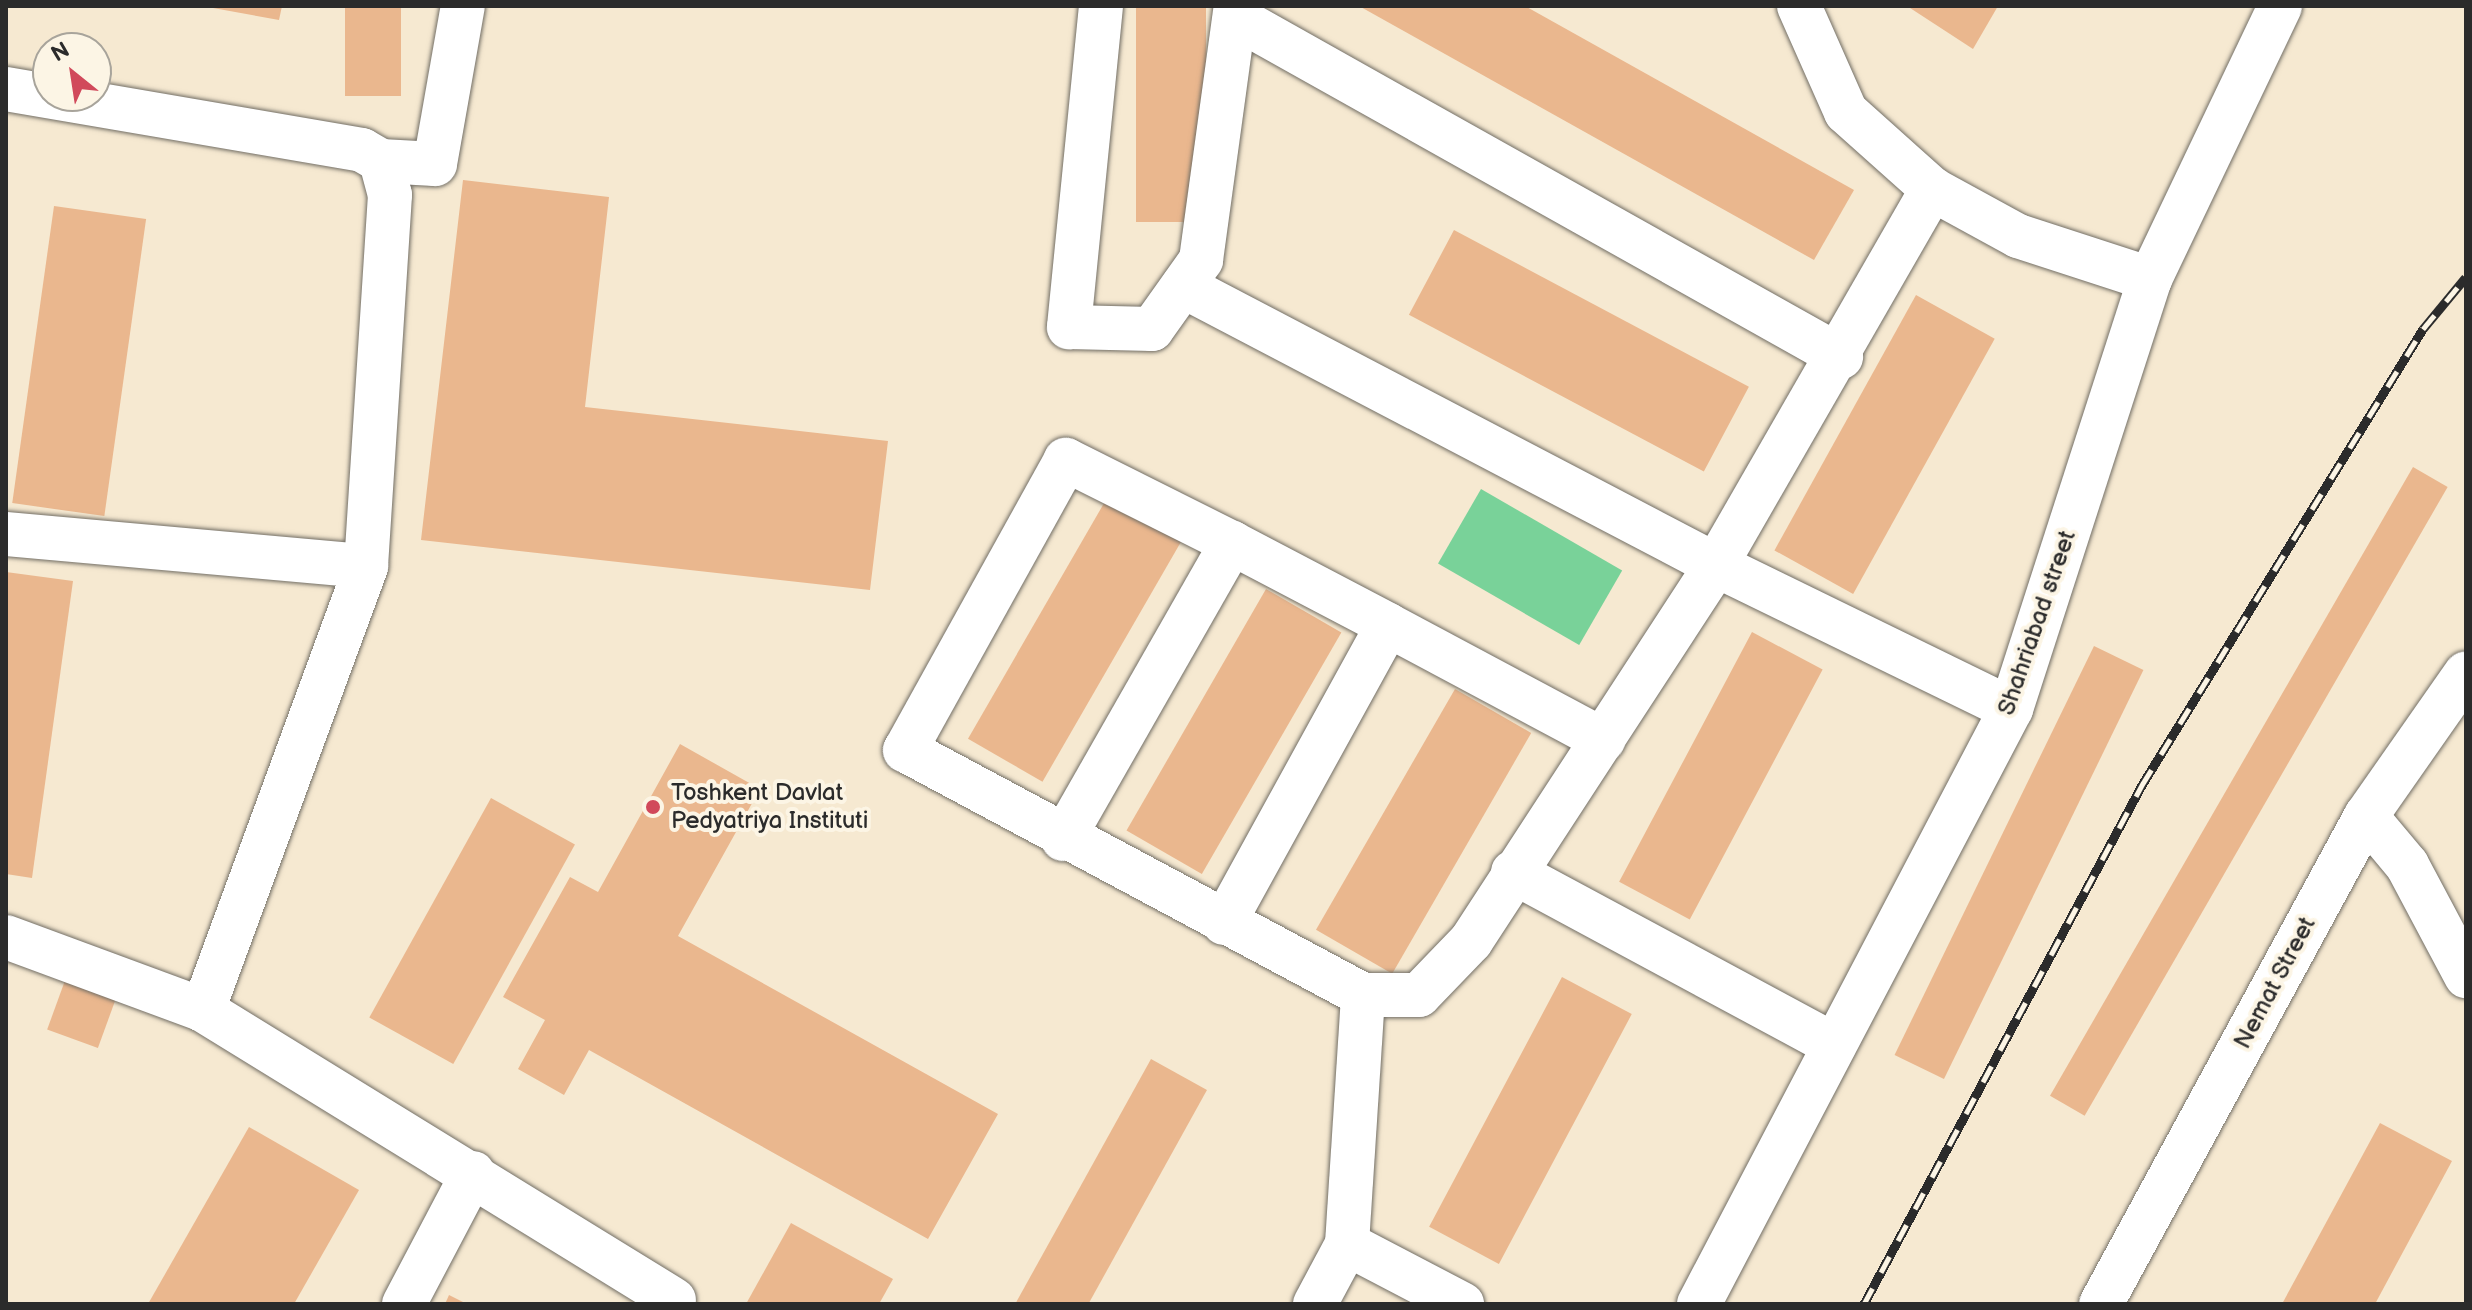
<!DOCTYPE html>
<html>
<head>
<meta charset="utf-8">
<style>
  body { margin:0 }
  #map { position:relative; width:2472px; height:1310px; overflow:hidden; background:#f6e9d1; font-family:"Balsamiq Sans",sans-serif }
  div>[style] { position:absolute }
  .green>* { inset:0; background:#79d299; transform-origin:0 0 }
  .building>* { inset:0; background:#eab78e; transform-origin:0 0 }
  .roads { filter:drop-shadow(0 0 2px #726e65) drop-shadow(0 0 2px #726e65) }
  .minor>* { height:44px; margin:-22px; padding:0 22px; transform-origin:22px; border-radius:22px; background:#fff }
  .rail>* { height:9px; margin-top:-4.5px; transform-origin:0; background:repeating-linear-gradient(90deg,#fcf5e5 0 18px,#2b2b2b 0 36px); box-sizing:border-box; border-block:2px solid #2b2b2b }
  .dots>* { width:22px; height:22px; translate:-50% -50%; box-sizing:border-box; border:4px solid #fcf5e5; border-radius:50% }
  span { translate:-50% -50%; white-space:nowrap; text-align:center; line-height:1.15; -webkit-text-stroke:8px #fcf5e5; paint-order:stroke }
  .street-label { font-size:24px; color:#2b2b2b }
  .poi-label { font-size:24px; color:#2b2b2b }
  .left { translate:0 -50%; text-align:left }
  .frame { position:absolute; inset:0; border:8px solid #2b2b2b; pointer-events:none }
  .north { position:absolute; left:32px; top:32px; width:80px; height:80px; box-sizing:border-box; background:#fcf5e5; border:2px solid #a8a49b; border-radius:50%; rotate:330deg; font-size:22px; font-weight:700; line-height:32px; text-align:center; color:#2b2b2b }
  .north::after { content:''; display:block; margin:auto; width:28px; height:36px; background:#d1495b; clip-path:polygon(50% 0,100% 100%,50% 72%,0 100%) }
</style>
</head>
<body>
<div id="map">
  <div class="green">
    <i style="left:1481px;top:489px;width:163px;height:86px;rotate:30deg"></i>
  </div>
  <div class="building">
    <i style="clip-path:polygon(202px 6px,282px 6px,279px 20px)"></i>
    <i style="left:345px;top:6px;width:56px;height:90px"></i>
    <i style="left:1136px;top:6px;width:70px;height:216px"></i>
    <i style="clip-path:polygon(1359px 6px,1525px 6px,1854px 190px,1814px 260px)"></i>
    <i style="clip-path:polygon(1907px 6px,1998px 6px,1973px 49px)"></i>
    <i style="clip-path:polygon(463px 180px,609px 197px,585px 407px,888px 441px,870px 590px,421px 540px)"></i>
    <i style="left:54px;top:206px;width:93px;height:300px;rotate:8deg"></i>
    <i style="left:1454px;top:230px;width:334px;height:96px;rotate:28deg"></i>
    <i style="left:1916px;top:295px;width:90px;height:292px;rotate:29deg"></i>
    <i style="left:2413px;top:467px;width:40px;height:726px;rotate:30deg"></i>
    <i style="left:1107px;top:498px;width:86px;height:278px;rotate:30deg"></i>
    <i style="clip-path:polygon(6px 572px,73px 581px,32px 878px,6px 874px)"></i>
    <i style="left:1266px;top:589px;width:87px;height:279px;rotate:30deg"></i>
    <i style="left:1752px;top:632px;width:80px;height:283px;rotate:28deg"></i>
    <i style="left:2094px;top:646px;width:55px;height:455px;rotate:26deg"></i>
    <i style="left:1455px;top:689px;width:88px;height:278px;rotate:30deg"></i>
    <i style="clip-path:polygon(680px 744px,760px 789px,678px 936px,998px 1114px,928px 1239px,589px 1050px,564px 1095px,518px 1069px,545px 1020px,503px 997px,570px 877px,598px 892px)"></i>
    <i style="left:491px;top:798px;width:96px;height:251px;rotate:29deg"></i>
    <i style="left:67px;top:975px;width:54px;height:58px;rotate:20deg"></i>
    <i style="left:1562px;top:977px;width:79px;height:283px;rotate:28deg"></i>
    <i style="left:1151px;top:1059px;width:64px;height:280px;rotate:29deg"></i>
    <i style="clip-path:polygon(2380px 1123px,2452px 1161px,2375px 1304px,2282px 1304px)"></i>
    <i style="clip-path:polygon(249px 1127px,359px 1190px,294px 1304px,148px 1304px)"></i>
    <i style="clip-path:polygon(791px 1223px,893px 1279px,879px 1304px,746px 1304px)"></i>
    <i style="clip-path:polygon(449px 1295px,467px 1304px,445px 1304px)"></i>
  </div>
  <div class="roads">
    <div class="minor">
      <i style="left:1101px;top:6px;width:323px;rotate:95.7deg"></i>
      <i style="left:1069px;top:327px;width:83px;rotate:1.4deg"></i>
      <i style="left:1152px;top:329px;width:85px;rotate:-54.6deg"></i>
      <i style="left:1201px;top:260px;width:256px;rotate:-82.2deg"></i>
      <i style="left:1799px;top:6px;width:116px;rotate:66.1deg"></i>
      <i style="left:1846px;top:112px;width:115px;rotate:41.8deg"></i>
      <i style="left:1932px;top:189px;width:98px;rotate:28.7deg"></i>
      <i style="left:2018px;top:236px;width:139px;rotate:18deg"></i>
      <i style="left:1235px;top:17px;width:695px;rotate:29.29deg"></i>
      <i style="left:6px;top:89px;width:361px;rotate:9.7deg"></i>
      <i style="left:362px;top:150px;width:22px;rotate:30deg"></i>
      <i style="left:381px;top:161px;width:54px;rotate:3.2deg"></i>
      <i style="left:435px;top:164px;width:160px;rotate:-80deg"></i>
      <i style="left:1183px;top:286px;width:602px;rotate:27.63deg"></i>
      <i style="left:1716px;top:565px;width:328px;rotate:26deg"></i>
      <i style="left:6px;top:534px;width:361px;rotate:5.1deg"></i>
      <i style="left:1232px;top:543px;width:186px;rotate:-153.4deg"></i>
      <i style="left:1066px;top:460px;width:332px;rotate:119deg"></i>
      <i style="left:905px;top:750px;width:519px;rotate:28.14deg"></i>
      <i style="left:1363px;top:995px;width:56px"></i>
      <i style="left:1419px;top:995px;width:75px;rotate:-46.1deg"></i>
      <i style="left:1471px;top:941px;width:449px;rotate:-56.9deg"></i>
      <i style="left:1716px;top:565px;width:434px;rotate:-60.1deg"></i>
      <i style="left:2366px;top:816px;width:64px;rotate:50.1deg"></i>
      <i style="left:2407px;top:865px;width:126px;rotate:62deg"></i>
      <i style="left:1063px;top:839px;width:341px;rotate:-60.3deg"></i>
      <i style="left:1232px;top:543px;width:176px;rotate:27.7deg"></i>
      <i style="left:1513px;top:872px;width:365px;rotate:28.3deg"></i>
      <i style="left:1224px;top:923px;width:340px;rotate:-61.2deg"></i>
      <i style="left:1388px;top:625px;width:244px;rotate:28.1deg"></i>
      <i style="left:6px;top:937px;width:210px;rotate:20.3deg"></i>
      <i style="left:203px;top:1010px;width:473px;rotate:-69.8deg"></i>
      <i style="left:366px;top:566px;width:372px;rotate:-86.3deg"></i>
      <i style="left:390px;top:195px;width:35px;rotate:-105deg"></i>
      <i style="left:203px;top:1010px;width:553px;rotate:31.62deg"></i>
      <i style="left:1347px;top:1244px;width:130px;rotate:27.6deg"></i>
      <i style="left:404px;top:1304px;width:148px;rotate:-62.2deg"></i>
      <i style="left:1315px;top:1304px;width:68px;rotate:-61.9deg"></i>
      <i style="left:1347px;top:1244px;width:250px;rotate:-86.3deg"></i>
      <i style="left:1699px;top:1304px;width:672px;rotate:-62.33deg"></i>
      <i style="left:2011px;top:709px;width:452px;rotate:-72.1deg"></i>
      <i style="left:2150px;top:279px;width:302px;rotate:-64.5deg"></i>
      <i style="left:2101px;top:1304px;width:555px;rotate:-61.5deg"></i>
      <i style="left:2366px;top:816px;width:174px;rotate:-55deg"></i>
    </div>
  </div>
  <div class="rail">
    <i style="left:1864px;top:1304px;width:589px;rotate:-61.82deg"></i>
    <i style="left:2142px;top:785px;width:536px;rotate:-58.36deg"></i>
    <i style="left:2423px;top:329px;width:67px;rotate:-50.4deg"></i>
  </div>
  <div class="dots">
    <i style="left:653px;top:807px;background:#d1495b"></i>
  </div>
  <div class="street-label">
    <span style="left:2037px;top:623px;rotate:-71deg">Shahriabad street</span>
    <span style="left:2275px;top:983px;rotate:-62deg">Nemat Street</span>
  </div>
  <div class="poi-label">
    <span class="left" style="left:671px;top:807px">Toshkent Davlat<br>Pedyatriya Instituti</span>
  </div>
  <div class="frame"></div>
  <div class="north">N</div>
</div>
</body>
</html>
